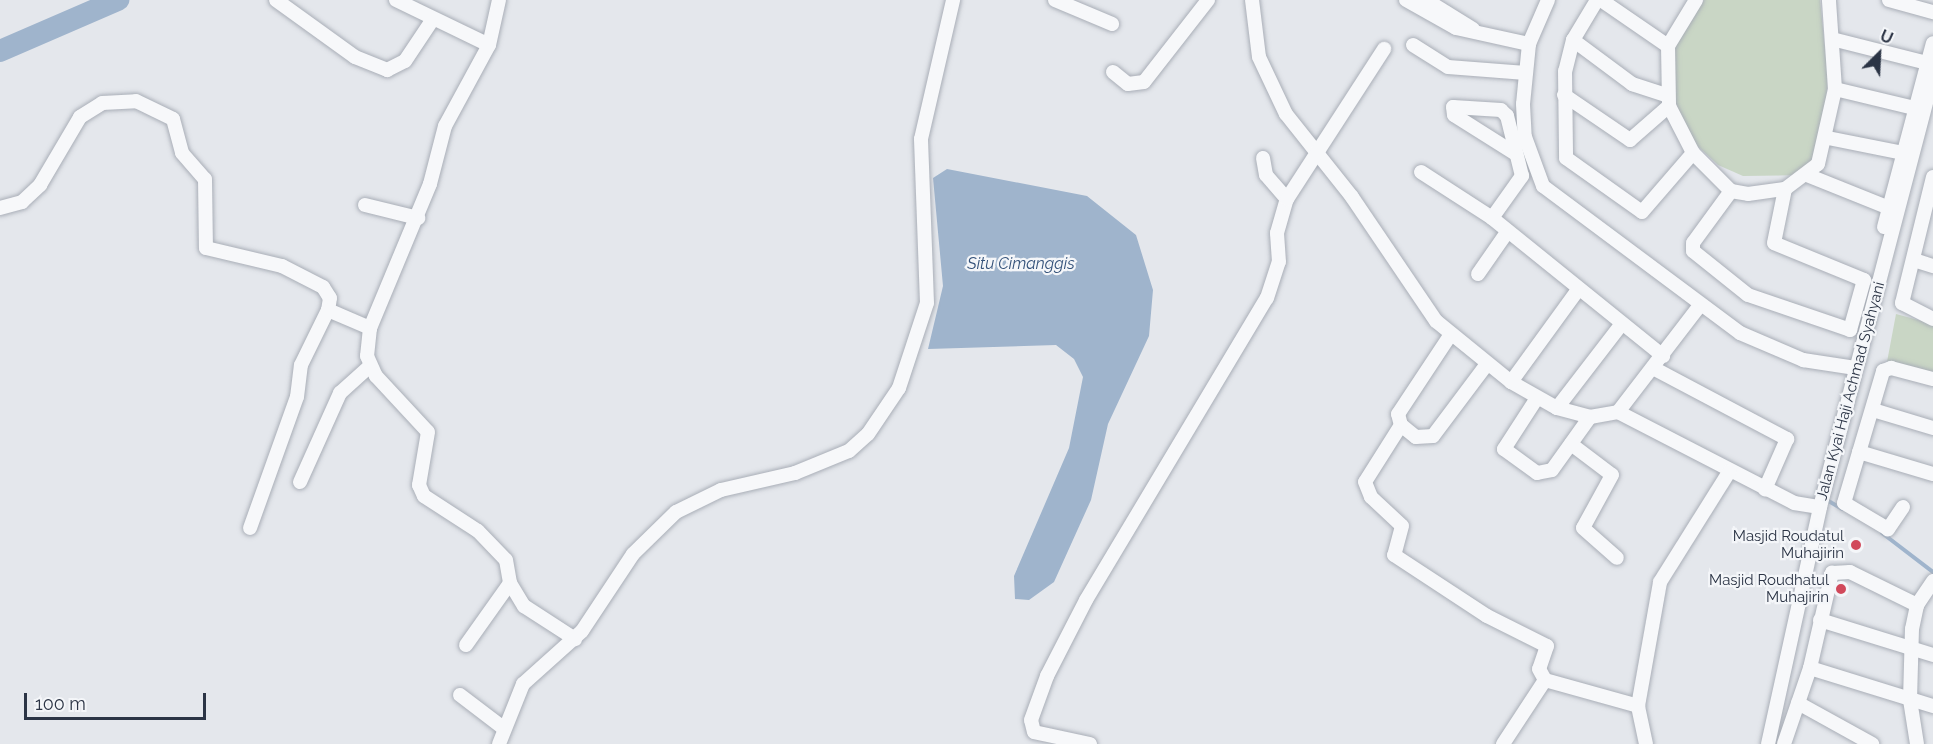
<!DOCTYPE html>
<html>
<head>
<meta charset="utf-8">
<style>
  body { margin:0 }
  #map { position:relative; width:1933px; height:744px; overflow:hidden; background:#e4e7ec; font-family:Raleway,sans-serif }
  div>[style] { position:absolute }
  .green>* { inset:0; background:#c9d6c5 }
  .water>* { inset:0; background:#9fb4cc }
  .stream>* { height:4px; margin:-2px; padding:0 2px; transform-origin:2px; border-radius:2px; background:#9fb4cc }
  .river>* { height:22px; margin:-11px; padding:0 11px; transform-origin:11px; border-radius:11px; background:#9fb4cc }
  .roads { filter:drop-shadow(0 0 2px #a9aeb7) drop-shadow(0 0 2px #a9aeb7) }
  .minor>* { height:14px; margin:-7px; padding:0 7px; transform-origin:7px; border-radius:7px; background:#f7f8fa }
  .dots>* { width:16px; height:16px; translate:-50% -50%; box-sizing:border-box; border:3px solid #f4f6f9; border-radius:50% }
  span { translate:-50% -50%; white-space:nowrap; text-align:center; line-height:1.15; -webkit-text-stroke:4.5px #f4f6f9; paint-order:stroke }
  .street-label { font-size:15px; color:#2b3445 }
  .poi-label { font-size:15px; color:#2b3445 }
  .right { translate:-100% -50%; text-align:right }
  .water-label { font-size:16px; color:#34527a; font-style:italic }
  .north { position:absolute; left:1849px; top:24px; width:60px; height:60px; -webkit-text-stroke:4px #f4f6f9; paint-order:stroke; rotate:24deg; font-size:16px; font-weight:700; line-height:24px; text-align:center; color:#2b3445 }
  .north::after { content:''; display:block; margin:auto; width:21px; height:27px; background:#2b3445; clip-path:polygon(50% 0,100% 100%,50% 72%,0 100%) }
  .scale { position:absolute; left:24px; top:693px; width:182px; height:27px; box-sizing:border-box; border:3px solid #2b3445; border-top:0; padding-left:8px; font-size:18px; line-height:21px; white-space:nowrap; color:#2b3445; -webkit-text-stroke:4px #f4f6f9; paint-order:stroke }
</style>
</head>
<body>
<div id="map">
  <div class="green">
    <i style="clip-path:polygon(1704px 0,1820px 0,1828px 78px,1822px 146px,1804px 175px,1743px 176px,1718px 165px,1688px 137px,1671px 99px,1674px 43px)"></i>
    <i style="clip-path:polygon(1896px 314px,1933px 324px,1933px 372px,1887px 362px)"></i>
  </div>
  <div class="water">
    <i style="clip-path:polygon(947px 169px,1087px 196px,1136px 235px,1153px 290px,1149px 336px,1108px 424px,1091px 500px,1054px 582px,1029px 600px,1015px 599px,1014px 576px,1069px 448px,1083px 377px,1074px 359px,1056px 345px,928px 349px,943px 286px,933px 178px)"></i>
  </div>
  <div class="stream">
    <i style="left:1825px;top:499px;width:20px;rotate:30deg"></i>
    <i style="left:1882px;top:533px;width:64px;rotate:37.4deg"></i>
  </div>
  <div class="river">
    <i style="left:0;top:51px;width:129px;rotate:-23.4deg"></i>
  </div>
  <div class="roads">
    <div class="minor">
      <i style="left:276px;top:0;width:97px;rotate:35.8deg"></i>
      <i style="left:355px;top:57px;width:35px;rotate:22deg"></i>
      <i style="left:387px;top:70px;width:20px;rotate:-27deg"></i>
      <i style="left:405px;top:61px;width:50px;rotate:-56.3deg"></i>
      <i style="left:396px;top:0;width:103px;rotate:25.8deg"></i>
      <i style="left:499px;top:0;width:46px;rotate:102.5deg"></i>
      <i style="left:489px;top:45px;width:92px;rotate:118.5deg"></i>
      <i style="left:445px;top:126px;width:60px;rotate:104.5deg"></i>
      <i style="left:430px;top:184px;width:156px;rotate:112.6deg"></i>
      <i style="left:370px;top:328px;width:28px;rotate:96deg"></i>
      <i style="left:367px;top:356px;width:22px;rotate:66deg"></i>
      <i style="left:376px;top:376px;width:76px;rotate:47.1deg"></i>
      <i style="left:428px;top:432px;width:54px;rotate:99.6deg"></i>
      <i style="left:419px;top:485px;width:12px;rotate:66deg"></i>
      <i style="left:424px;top:496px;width:64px;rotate:32.9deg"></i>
      <i style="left:478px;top:531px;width:40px;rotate:46deg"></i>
      <i style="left:506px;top:560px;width:23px;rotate:80deg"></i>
      <i style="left:510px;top:583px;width:27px;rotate:59deg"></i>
      <i style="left:524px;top:606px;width:61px;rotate:32.9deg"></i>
      <i style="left:1055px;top:0;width:62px;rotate:22.8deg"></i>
      <i style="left:1252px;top:0;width:57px;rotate:83deg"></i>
      <i style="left:1259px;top:57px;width:63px;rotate:64.7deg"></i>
      <i style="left:1286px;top:114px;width:106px;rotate:51.5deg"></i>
      <i style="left:1352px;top:197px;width:150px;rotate:55.9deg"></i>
      <i style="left:1436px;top:321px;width:97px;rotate:39.1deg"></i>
      <i style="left:1511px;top:382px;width:53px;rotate:29.5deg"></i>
      <i style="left:1557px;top:408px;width:34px;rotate:15deg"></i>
      <i style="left:1590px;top:417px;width:28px;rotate:-10deg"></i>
      <i style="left:1618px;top:412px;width:198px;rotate:27.3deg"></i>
      <i style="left:1794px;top:503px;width:26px;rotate:9deg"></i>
      <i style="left:1406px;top:0;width:57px;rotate:29.2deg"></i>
      <i style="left:1456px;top:28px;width:75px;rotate:12.4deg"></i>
      <i style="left:1426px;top:0;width:55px;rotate:31.7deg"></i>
      <i style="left:1548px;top:0;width:48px;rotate:113.4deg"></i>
      <i style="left:1529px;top:44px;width:60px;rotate:95.7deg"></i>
      <i style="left:1523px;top:104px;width:33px;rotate:87deg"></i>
      <i style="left:1525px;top:137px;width:52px;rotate:69.8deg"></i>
      <i style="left:1543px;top:186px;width:246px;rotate:36.7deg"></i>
      <i style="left:1740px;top:333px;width:69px;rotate:23.2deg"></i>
      <i style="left:1803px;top:360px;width:53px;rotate:8.7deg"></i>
      <i style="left:1597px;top:0;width:47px;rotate:121deg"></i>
      <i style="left:1573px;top:40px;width:32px;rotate:104deg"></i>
      <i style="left:1565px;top:71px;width:87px;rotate:89.3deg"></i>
      <i style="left:1566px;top:158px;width:93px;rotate:35.4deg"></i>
      <i style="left:1642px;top:212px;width:78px;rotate:-49.2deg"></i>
      <i style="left:1601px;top:0;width:81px;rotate:34.5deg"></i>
      <i style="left:1696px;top:0;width:54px;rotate:121.3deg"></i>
      <i style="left:1668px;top:46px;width:60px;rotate:89deg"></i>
      <i style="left:1669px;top:106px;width:53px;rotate:62.9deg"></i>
      <i style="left:1693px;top:153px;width:54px;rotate:45deg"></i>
      <i style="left:1731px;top:191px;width:17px;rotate:10deg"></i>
      <i style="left:1748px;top:194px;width:37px;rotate:-8deg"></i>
      <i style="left:1785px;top:189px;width:41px;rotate:-37.1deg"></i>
      <i style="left:1818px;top:164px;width:77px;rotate:-77.2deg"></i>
      <i style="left:1835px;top:89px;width:89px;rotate:-93.9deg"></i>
      <i style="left:1889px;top:0;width:46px;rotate:15.3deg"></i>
      <i style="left:1573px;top:40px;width:74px;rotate:36.7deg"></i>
      <i style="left:1632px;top:84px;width:38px;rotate:18deg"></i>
      <i style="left:1836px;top:40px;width:94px;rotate:14.2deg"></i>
      <i style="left:1413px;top:45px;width:41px;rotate:32.2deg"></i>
      <i style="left:1448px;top:67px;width:78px;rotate:4.4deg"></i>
      <i style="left:1113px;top:72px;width:19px;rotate:39deg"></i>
      <i style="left:1128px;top:84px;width:16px;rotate:-7deg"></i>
      <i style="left:1144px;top:82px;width:104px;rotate:-52deg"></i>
      <i style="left:1835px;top:89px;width:81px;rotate:13.5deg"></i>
      <i style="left:1564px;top:95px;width:80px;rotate:34.3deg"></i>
      <i style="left:1630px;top:140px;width:52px;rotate:-41.1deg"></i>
      <i style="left:1828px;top:138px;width:76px;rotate:11.3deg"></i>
      <i style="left:1263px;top:158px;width:17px;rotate:80deg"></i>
      <i style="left:1266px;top:175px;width:32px;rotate:49deg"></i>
      <i style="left:1421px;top:172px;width:85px;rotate:32.9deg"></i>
      <i style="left:1492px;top:218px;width:220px;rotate:38.9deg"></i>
      <i style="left:1807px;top:175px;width:88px;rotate:21.9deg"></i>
      <i style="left:1933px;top:177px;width:130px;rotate:103.8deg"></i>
      <i style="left:1902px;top:303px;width:35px;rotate:27deg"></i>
      <i style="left:1731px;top:191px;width:64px;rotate:126.2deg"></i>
      <i style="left:1693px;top:243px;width:8px;rotate:90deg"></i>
      <i style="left:1693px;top:251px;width:70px;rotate:38.7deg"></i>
      <i style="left:1748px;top:295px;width:108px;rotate:18.9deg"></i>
      <i style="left:1850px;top:330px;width:52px;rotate:-74.4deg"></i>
      <i style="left:1864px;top:280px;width:97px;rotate:-157.7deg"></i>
      <i style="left:1774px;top:243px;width:55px;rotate:-78.5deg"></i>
      <i style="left:365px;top:205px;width:55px;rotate:13.8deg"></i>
      <i style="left:0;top:208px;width:23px;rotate:-15deg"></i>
      <i style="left:22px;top:202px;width:25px;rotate:-43deg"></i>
      <i style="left:40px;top:185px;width:79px;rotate:-59.5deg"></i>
      <i style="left:80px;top:117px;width:26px;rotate:-32deg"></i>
      <i style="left:102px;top:103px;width:34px;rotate:-3deg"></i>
      <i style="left:136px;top:101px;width:41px;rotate:25.9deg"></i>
      <i style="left:173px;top:119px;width:35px;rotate:75deg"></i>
      <i style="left:182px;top:153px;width:35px;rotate:49deg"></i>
      <i style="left:205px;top:179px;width:69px;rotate:89.2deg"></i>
      <i style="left:206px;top:248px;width:78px;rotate:13.3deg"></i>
      <i style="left:282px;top:266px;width:46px;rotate:27.1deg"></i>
      <i style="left:323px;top:287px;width:13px;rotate:58deg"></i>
      <i style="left:330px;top:298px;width:12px;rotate:99deg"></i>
      <i style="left:1492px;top:218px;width:52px;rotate:-54.5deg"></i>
      <i style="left:1522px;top:176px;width:62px;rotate:-104deg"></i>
      <i style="left:1507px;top:116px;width:8px;rotate:-135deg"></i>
      <i style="left:1501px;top:110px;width:48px;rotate:-176.4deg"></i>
      <i style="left:1453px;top:107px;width:8px;rotate:83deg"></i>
      <i style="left:1454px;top:115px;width:71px;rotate:32.3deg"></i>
      <i style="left:1884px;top:227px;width:190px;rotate:-75.1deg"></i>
      <i style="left:1914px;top:260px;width:20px;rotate:18deg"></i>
      <i style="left:1478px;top:274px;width:52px;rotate:-55.1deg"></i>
      <i style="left:1451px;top:334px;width:96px;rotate:123.5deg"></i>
      <i style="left:1398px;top:414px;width:11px;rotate:75deg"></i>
      <i style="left:1401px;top:425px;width:19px;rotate:39deg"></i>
      <i style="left:1416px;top:437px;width:17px;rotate:-3deg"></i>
      <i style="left:1433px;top:436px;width:90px;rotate:-53.1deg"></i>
      <i style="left:1653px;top:368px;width:152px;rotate:27.9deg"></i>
      <i style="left:1787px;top:439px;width:55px;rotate:113.7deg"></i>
      <i style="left:1511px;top:382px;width:112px;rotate:-54deg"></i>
      <i style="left:1537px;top:398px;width:61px;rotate:122.9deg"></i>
      <i style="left:1504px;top:449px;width:41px;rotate:36deg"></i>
      <i style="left:1537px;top:473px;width:15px;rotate:-11deg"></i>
      <i style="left:1552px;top:470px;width:65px;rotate:-54.4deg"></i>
      <i style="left:1557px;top:408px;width:105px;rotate:-52.4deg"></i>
      <i style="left:1873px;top:410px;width:63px;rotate:16.7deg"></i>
      <i style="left:1618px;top:412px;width:135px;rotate:-52.5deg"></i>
      <i style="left:1401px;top:425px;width:67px;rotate:122.3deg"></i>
      <i style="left:1365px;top:482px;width:16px;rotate:68deg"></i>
      <i style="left:1371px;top:497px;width:42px;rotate:43.1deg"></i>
      <i style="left:1402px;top:526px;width:30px;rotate:105deg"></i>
      <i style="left:1394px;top:555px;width:111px;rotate:33.3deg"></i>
      <i style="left:1487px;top:616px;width:67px;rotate:26.6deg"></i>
      <i style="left:1547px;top:646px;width:24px;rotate:109deg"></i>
      <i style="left:1539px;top:669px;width:13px;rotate:61deg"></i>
      <i style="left:1545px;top:680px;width:97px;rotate:15.6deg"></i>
      <i style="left:1571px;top:444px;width:51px;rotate:37.1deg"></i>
      <i style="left:1612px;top:475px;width:60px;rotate:118.7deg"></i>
      <i style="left:1583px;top:528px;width:45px;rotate:41.4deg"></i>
      <i style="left:1859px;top:452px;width:77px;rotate:16.6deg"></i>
      <i style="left:300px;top:482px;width:98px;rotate:-65.8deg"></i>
      <i style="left:340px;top:393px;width:39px;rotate:-42deg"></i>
      <i style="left:1903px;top:507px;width:27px;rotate:124deg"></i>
      <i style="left:1888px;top:529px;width:51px;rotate:-149.4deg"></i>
      <i style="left:1844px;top:503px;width:138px;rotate:-73.5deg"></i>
      <i style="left:1883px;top:371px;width:9px;rotate:-21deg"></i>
      <i style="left:1891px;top:368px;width:43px;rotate:14.7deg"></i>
      <i style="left:250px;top:528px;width:139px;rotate:-70.3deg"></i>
      <i style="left:297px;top:397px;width:32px;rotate:-83deg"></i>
      <i style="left:301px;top:365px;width:61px;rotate:-63.9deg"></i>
      <i style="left:328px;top:310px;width:46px;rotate:23.2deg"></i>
      <i style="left:1820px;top:620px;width:118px;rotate:17.2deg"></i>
      <i style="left:466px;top:645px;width:76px;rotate:-54.6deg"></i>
      <i style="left:1810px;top:668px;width:129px;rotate:17.2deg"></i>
      <i style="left:460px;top:695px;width:53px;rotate:37.3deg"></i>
      <i style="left:1798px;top:703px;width:85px;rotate:29deg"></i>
      <i style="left:499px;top:744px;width:65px;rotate:-68.2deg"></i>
      <i style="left:523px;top:684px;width:79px;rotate:-41.9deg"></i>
      <i style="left:582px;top:631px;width:92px;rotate:-56.5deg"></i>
      <i style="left:633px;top:554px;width:60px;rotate:-44.3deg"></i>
      <i style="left:676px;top:512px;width:50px;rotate:-26.1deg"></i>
      <i style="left:721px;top:490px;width:76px;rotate:-12.9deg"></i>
      <i style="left:795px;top:473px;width:58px;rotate:-22.2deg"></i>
      <i style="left:849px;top:451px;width:25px;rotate:-42deg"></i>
      <i style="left:868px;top:434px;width:55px;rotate:-56deg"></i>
      <i style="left:899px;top:388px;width:89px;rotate:-71.8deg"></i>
      <i style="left:927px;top:303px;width:164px;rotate:-92.1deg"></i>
      <i style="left:921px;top:139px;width:143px;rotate:-77deg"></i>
      <i style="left:1090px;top:744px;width:57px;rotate:-167.9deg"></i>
      <i style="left:1034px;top:732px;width:12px;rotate:-104deg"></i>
      <i style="left:1031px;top:720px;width:47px;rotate:-70deg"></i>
      <i style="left:1047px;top:676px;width:85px;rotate:-62.8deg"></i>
      <i style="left:1086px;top:600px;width:352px;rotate:-59.1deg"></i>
      <i style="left:1267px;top:298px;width:38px;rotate:-72deg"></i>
      <i style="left:1279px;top:262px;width:29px;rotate:-94deg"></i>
      <i style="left:1277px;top:233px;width:35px;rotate:-74deg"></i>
      <i style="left:1287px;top:199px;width:179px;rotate:-57.1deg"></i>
      <i style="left:1503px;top:744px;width:77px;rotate:-56.7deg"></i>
      <i style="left:1646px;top:744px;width:39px;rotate:-102deg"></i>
      <i style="left:1638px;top:706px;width:126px;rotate:-79.9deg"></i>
      <i style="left:1660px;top:582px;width:130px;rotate:-57.9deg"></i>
      <i style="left:1768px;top:744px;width:243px;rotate:-77.6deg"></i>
      <i style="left:1820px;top:507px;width:447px;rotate:-75.3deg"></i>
      <i style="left:1784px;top:744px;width:80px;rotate:-71.1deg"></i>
      <i style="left:1810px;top:668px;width:98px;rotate:-77deg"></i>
      <i style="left:1832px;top:573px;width:18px;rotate:-3deg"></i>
      <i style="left:1850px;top:572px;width:75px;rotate:26.2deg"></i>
      <i style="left:1917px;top:744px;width:45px;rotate:-99deg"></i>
      <i style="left:1910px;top:700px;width:71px;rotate:-88.4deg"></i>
      <i style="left:1912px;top:629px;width:25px;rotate:-78deg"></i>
      <i style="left:1917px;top:605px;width:29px;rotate:-56deg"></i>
    </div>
  </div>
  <div class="dots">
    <i style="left:1856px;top:545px;background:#d1495b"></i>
    <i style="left:1841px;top:589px;background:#d1495b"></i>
  </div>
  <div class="street-label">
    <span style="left:1851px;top:391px;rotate:-75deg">Jalan Kyai Haji Achmad Syahyani</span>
  </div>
  <div class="poi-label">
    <span class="right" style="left:1844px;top:545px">Masjid Roudatul<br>Muhajirin</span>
    <span class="right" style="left:1829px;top:589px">Masjid Roudhatul<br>Muhajirin</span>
  </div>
  <div class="water-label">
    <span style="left:1021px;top:264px">Situ Cimanggis</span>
  </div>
  <div class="north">U</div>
  <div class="scale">100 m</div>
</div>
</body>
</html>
